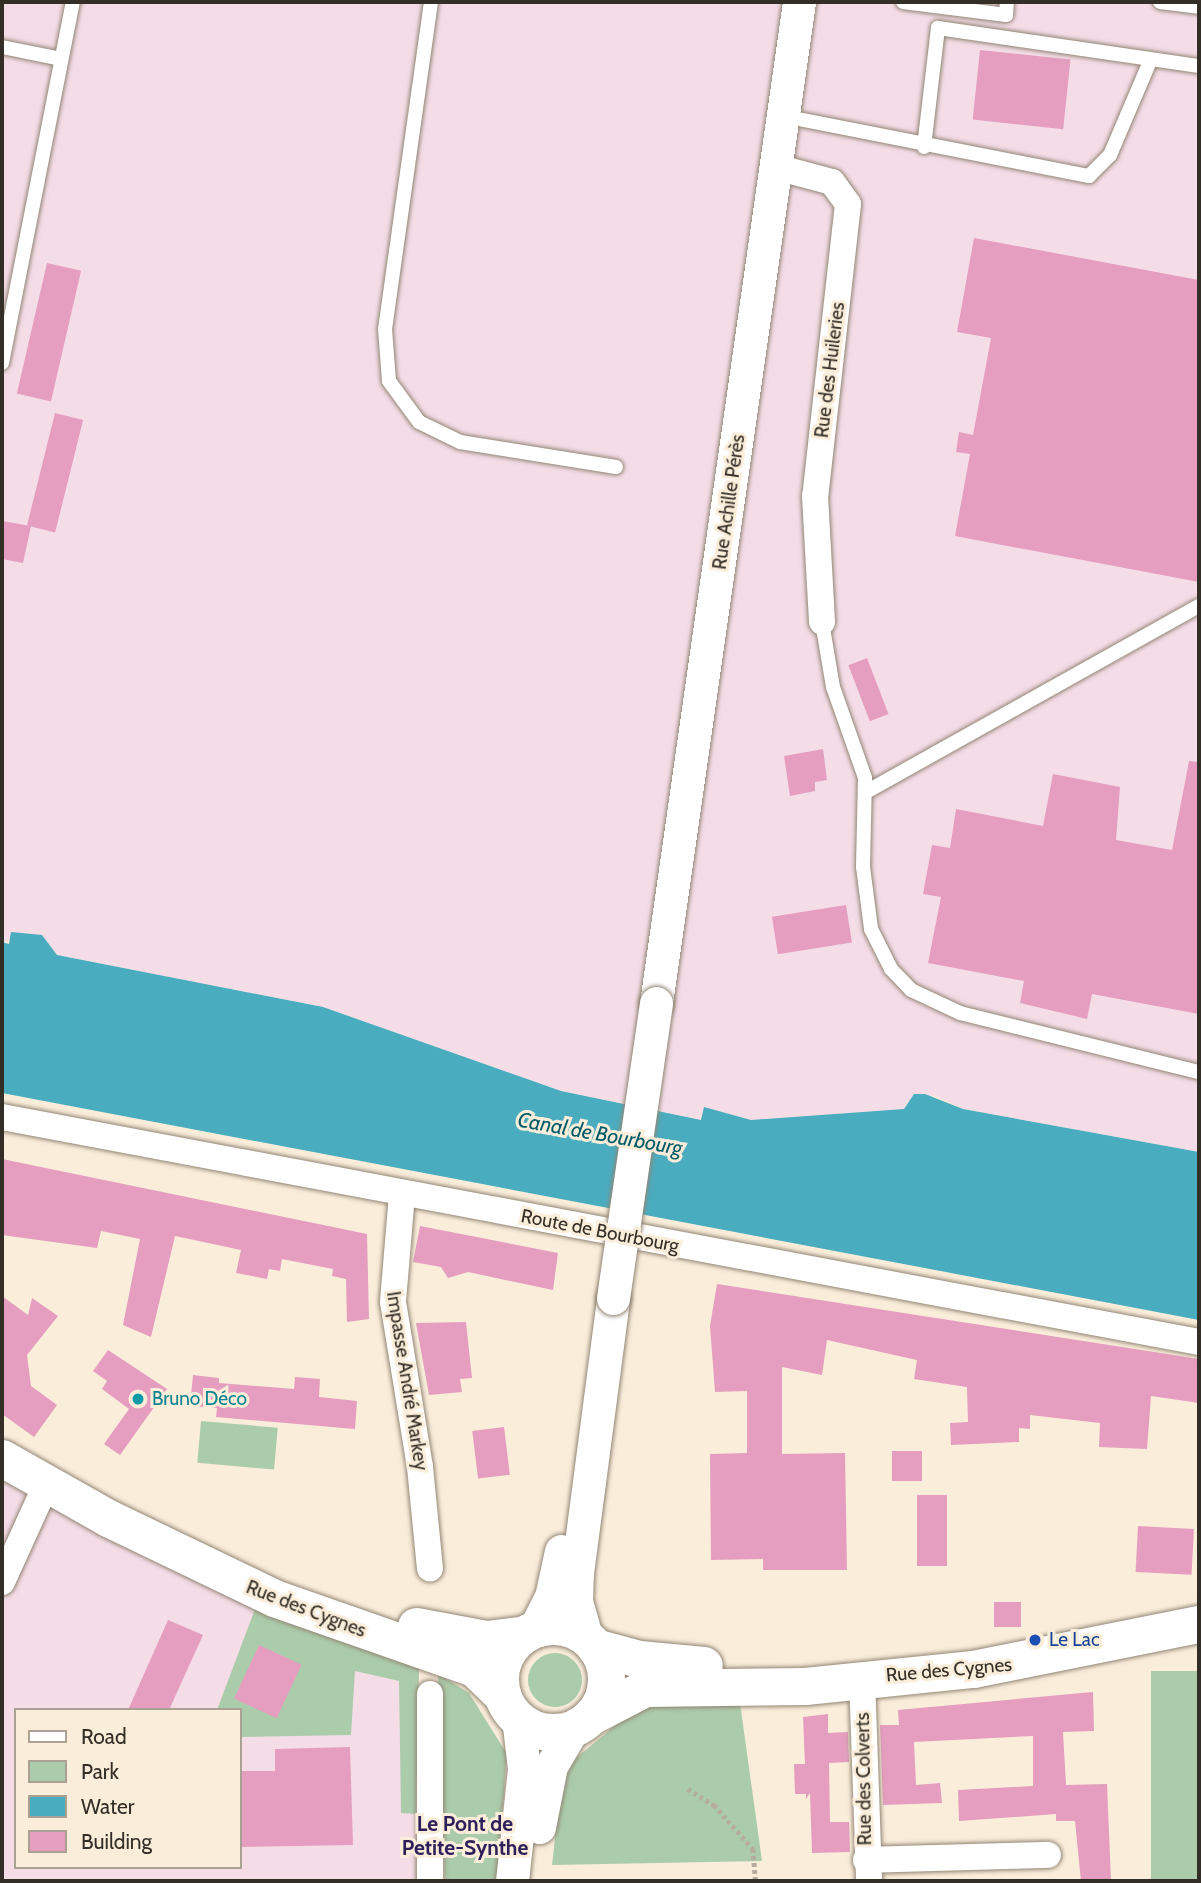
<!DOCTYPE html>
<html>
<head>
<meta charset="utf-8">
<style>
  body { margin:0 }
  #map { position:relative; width:1201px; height:1883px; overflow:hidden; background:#faedda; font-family:Cabin,sans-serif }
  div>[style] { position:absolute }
  .industrial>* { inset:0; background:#f5dde8 }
  .green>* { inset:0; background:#abccaa; transform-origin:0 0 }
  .round { border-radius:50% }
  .water>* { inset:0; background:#4aacbf }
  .building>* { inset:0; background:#e59ec0; transform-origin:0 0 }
  .path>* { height:4.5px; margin-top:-2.25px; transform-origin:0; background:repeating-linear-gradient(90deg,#b6ac9d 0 3.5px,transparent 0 7px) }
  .roads { filter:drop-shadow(0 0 2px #928675) drop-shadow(0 0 2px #928675) }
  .service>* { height:14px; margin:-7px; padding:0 7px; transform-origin:7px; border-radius:7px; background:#fff }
  .minor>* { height:26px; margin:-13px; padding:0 13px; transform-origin:13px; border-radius:13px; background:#fff }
  .tertiary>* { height:33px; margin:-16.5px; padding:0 16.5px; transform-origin:16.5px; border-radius:16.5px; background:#fff }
  .secondary>* { height:37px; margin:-18.5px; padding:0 18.5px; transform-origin:18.5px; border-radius:18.5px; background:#fff }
  .secondary>.ring { margin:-18.5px; padding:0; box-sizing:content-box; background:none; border:37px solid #fff; border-radius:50% }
  .bridges { filter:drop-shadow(0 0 2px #928675) drop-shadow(0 0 2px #928675) }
  .tertiary-bridge>* { height:33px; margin:-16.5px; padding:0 16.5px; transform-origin:16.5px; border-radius:16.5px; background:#fff }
  .dots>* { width:19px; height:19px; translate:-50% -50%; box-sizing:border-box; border:4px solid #faedda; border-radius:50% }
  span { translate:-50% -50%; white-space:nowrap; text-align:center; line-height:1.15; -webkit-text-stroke:6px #faedda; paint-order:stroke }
  .street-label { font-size:19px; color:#332e26 }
  .culture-label { font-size:19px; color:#0d838f }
  .left { translate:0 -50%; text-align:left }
  .transit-label { font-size:19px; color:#164399 }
  .water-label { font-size:21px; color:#005a68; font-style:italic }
  .neighbourhood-label { font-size:21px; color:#2e1f5a; font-weight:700 }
  .frame { position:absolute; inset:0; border:4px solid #332e26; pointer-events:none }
  .legend { position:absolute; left:14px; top:1708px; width:228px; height:161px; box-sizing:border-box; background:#faedda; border:2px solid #aaa192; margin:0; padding:9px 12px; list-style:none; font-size:21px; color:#332e26 }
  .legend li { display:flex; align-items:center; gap:14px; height:35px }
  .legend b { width:35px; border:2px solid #aaa192 }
</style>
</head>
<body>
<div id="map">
  <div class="industrial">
    <i style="clip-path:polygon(2px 2px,1199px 2px,1199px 1152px,963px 1109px,934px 1095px,907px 1102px,904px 1109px,751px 1120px,704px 1108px,702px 1120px,561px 1091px,323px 1007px,57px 955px,42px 935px,2px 942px)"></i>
    <i style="clip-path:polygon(evenodd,2px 1476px,69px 1517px,419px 1668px,418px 1881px,2px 1881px,2px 1476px,16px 1710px,240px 1710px,240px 1867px,16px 1867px,16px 1710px)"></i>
  </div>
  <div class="green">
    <i style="left:201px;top:1421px;width:77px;height:42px;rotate:5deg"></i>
    <i style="clip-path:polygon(255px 1609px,419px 1668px,416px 1814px,401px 1813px,399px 1681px,355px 1671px,351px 1735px,240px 1737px,240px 1710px,217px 1710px)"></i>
    <i class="round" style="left:528px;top:1653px;width:54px;height:54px"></i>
    <i style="left:1199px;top:1671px;width:210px;height:48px;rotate:90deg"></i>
    <i style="clip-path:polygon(438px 1674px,469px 1693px,507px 1754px,497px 1881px,445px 1881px)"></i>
    <i style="clip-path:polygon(656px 1701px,740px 1703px,762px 1861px,552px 1865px,561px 1784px,576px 1758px,627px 1716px)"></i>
  </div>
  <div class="water">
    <i style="clip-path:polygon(11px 932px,42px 935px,57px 955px,323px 1007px,561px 1091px,701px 1120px,704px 1107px,751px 1120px,904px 1109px,914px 1094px,925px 1094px,963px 1109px,1199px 1152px,1199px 1320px,2px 1093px,2px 942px,9px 944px)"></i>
  </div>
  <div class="building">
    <i style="left:980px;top:50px;width:91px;height:70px;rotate:6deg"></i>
    <i style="clip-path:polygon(974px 238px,1199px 280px,1199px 582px,955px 536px,970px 454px,956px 452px,959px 432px,973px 435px,991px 338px,957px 332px)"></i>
    <i style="left:47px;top:263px;width:35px;height:134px;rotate:13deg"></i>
    <i style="left:55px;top:413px;width:29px;height:116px;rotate:14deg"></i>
    <i style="clip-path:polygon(2px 521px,31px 526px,23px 563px,2px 559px)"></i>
    <i style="left:867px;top:658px;width:60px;height:20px;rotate:69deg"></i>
    <i style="clip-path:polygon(823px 749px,827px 780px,815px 782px,815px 791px,790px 796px,784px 756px)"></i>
    <i style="clip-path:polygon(1189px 761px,1199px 762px,1199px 1014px,1092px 994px,1087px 1019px,1020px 1003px,1024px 981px,928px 963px,941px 897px,923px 894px,932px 845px,950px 848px,956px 809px,1043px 826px,1053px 774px,1120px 787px,1116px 840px,1172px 850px)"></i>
    <i style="left:846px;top:905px;width:38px;height:75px;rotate:81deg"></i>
    <i style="clip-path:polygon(2px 1159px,367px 1234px,369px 1319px,347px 1322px,346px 1279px,332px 1276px,333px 1269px,282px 1259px,280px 1271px,269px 1269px,267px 1279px,236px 1273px,241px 1250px,175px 1236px,151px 1337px,123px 1325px,140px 1239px,101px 1231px,97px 1248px,2px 1235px)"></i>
    <i style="clip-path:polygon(420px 1226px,558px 1253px,553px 1290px,468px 1272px,448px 1278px,441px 1267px,413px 1262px)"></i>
    <i style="clip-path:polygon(717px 1284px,1199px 1359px,1199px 1403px,1151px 1396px,1147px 1449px,1099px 1447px,1100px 1423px,1030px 1415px,1030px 1429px,1019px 1428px,1019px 1442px,951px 1445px,950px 1423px,968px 1422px,967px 1387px,914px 1379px,917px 1360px,827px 1340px,822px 1375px,782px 1367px,782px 1454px,845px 1453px,847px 1570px,763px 1570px,763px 1559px,711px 1560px,710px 1454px,747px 1453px,747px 1391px,715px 1392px,710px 1326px)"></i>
    <i style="clip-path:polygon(2px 1296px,28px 1315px,32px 1298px,58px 1316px,27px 1355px,31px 1386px,57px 1405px,34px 1437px,2px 1414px)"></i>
    <i style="clip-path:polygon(466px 1322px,472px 1378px,460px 1379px,462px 1392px,429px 1395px,416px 1323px)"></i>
    <i style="clip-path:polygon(108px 1350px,167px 1389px,120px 1455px,104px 1444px,129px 1409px,102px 1389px,107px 1381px,93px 1371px)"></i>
    <i style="clip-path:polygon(193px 1375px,219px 1378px,219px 1383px,294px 1389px,295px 1377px,320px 1379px,319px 1397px,357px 1401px,355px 1429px,216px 1417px,217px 1408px,190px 1406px)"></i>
    <i style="left:504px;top:1427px;width:48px;height:32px;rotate:83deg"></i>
    <i style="left:892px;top:1451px;width:30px;height:30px"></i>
    <i style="left:917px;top:1495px;width:30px;height:71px"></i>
    <i style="left:1138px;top:1526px;width:56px;height:46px;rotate:3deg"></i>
    <i style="left:994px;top:1602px;width:27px;height:25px"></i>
    <i style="clip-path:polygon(168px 1620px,203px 1635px,169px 1710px,128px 1710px)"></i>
    <i style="left:259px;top:1645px;width:47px;height:59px;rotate:25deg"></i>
    <i style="clip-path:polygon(1093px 1692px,1094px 1731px,1063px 1732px,1066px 1785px,1107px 1784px,1111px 1881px,1081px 1881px,1075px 1821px,1056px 1821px,1056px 1814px,959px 1821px,958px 1790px,1033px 1786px,1033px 1736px,914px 1742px,916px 1785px,940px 1783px,942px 1803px,883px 1805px,880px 1725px,899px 1725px,898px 1710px)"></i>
    <i style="clip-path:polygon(828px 1714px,828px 1733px,848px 1732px,849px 1762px,829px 1763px,830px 1822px,849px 1822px,850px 1852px,812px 1853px,810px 1793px,806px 1799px,806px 1794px,795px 1794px,794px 1764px,805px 1764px,803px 1717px)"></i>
    <i style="clip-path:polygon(350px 1747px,353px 1845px,240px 1847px,240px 1771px,275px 1771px,275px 1749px)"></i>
  </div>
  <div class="path">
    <i style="left:688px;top:1789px;width:31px;rotate:32deg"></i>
    <i style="left:714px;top:1805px;width:59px;rotate:48.4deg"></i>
    <i style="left:753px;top:1849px;width:32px;rotate:85deg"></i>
  </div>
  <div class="roads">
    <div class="service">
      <i style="left:431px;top:2px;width:330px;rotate:98deg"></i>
      <i style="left:385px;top:329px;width:52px;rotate:85.6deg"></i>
      <i style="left:389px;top:381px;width:51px;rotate:53.8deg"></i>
      <i style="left:419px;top:422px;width:46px;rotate:26deg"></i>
      <i style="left:460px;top:442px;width:158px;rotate:9.1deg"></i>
      <i style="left:903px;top:2px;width:104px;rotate:7.2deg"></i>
      <i style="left:1006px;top:15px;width:13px;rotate:-86deg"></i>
      <i style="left:1160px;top:2px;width:39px;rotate:7deg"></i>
      <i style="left:2px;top:47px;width:60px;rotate:11.5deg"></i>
      <i style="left:783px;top:116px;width:312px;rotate:11.1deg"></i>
      <i style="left:1089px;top:176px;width:30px;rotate:-45deg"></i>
      <i style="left:1110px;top:155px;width:104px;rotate:-66.9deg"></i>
      <i style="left:924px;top:147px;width:120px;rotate:-83.3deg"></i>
      <i style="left:938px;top:28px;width:264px;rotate:8.3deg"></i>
      <i style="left:2px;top:363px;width:368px;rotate:-78.9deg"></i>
      <i style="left:822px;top:622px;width:66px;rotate:80.4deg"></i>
      <i style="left:833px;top:687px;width:96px;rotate:70.6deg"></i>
      <i style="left:865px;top:778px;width:89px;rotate:91.3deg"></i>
      <i style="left:863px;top:867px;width:63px;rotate:82.6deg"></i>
      <i style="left:871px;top:929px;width:45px;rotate:63.4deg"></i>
      <i style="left:891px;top:969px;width:29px;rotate:46deg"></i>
      <i style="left:911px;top:990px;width:54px;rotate:25.1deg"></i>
      <i style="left:960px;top:1013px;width:246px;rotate:13.9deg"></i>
      <i style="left:866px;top:792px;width:381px;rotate:-29.2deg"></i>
    </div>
    <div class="minor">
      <i style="left:776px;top:167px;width:58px;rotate:15deg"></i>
      <i style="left:832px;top:182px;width:27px;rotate:54deg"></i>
      <i style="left:848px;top:204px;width:294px;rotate:96.4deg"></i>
      <i style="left:815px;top:496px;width:126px;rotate:86.8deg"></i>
      <i style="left:2px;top:1117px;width:1218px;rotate:10.65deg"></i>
      <i style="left:402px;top:1194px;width:108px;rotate:94.8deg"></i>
      <i style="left:393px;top:1302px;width:167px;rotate:80.7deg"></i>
      <i style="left:420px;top:1467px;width:102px;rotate:84.4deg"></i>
      <i style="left:2px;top:1582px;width:107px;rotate:-65.6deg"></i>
      <i style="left:862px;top:1677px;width:204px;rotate:88deg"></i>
      <i style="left:866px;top:1860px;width:182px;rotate:-1.6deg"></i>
      <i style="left:430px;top:1881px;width:187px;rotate:-90deg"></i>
    </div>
    <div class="tertiary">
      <i style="left:656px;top:1003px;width:1011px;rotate:-81.87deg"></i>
      <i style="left:534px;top:1630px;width:37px;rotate:-63deg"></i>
      <i style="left:551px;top:1597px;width:47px;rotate:-77.7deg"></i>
      <i style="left:587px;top:1640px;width:41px;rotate:-105.8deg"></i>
      <i style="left:576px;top:1601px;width:28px;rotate:-88deg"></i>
      <i style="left:577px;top:1573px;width:277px;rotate:-82.5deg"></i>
      <i style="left:539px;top:1827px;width:62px;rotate:-78.9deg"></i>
      <i style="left:551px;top:1766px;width:45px;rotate:-59.5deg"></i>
      <i style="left:512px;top:1881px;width:114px;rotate:-83.9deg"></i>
      <i style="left:524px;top:1768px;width:50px;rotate:-96.8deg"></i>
    </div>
    <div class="secondary">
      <i style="left:2px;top:1458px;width:122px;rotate:29.5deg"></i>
      <i style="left:108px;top:1518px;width:184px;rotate:25.7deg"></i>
      <i style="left:274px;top:1598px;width:212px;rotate:19.3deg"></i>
      <i style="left:474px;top:1668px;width:40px;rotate:44deg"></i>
      <i style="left:416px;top:1626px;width:71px;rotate:10.5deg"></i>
      <i style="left:486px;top:1639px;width:39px;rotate:-7deg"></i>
      <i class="ring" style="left:500px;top:1626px;width:69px;height:69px"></i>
      <i style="left:595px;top:1647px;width:46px;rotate:15.3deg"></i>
      <i style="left:639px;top:1659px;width:65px;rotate:5.3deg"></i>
      <i style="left:591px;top:1716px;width:61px;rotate:-27.4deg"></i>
      <i style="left:645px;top:1688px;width:160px;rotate:-0.7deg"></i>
      <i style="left:805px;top:1686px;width:169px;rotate:-5.8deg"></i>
      <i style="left:973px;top:1669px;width:230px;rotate:-11.3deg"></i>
    </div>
  </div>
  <div class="bridges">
    <div class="tertiary-bridge">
      <i style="left:613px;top:1298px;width:298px;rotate:-81.7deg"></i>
    </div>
  </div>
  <div class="dots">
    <i style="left:138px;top:1399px;background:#0f9aa8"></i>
    <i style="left:1035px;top:1640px;background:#1a4fb4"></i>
  </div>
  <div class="street-label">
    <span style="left:830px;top:370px;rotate:-83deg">Rue des Huileries</span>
    <span style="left:729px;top:502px;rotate:-82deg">Rue Achille Pérès</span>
    <span style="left:600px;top:1231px;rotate:11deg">Route de Bourbourg</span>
    <span style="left:407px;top:1381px;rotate:81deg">Impasse André Markey</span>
    <span style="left:306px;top:1609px;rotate:21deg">Rue des Cygnes</span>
    <span style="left:949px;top:1670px;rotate:-5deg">Rue des Cygnes</span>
    <span style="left:864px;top:1779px;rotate:-91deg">Rue des Colverts</span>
  </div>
  <div class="culture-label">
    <span class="left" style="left:152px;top:1399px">Bruno Déco</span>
  </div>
  <div class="transit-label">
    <span class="left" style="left:1049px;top:1640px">Le Lac</span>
  </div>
  <div class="water-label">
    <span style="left:600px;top:1134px;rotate:10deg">Canal de Bourbourg</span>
  </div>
  <div class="neighbourhood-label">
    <span style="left:465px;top:1836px">Le Pont de<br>Petite-Synthe</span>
  </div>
  <div class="frame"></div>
  <ul class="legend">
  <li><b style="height:9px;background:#fff"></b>Road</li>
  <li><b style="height:19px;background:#abccaa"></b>Park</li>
  <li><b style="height:19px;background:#4aacbf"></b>Water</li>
  <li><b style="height:19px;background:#e59ec0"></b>Building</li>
  </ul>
</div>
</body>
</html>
